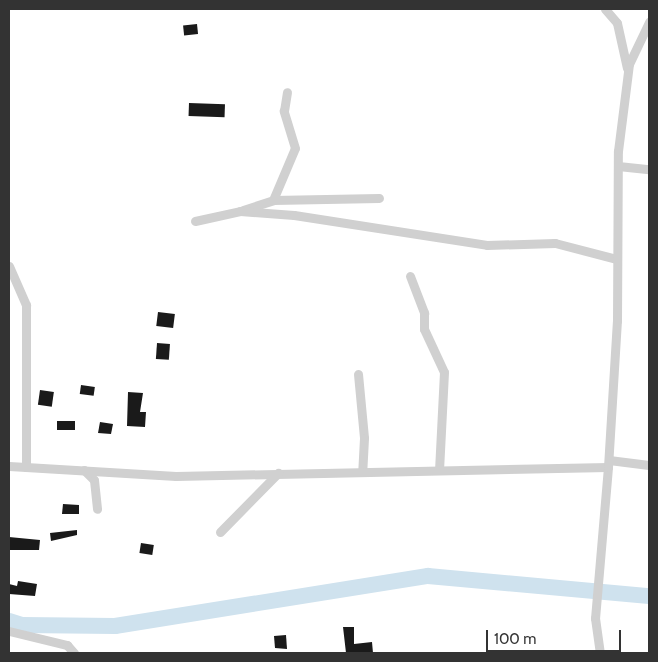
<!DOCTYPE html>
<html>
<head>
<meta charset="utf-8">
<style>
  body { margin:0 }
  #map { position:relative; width:658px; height:662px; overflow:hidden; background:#fff; font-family:Cabin,sans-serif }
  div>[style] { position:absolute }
  .river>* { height:16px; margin:-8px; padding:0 8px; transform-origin:8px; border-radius:8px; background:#cfe2ee }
  .building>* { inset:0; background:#1a1a1a; transform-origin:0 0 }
  .minor>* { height:9px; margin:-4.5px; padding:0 4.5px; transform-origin:4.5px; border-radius:4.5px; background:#d0d0d0 }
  span { translate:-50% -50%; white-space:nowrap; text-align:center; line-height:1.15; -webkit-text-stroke:5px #fff; paint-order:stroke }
  .frame { position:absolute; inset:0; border:10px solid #333; pointer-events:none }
  .scale { position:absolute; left:486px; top:630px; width:135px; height:22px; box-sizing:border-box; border:2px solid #333; border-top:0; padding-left:6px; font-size:15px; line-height:18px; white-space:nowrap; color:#333; -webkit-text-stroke:4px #fff; paint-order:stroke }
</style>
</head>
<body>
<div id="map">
  <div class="river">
    <i style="left:9px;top:621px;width:14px;rotate:17deg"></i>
    <i style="left:22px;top:625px;width:93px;rotate:0.6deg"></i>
    <i style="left:115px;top:626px;width:317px;rotate:-9.1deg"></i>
    <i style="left:428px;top:576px;width:222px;rotate:5.2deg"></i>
  </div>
  <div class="building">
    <i style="left:197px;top:24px;width:10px;height:14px;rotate:84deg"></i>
    <i style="left:189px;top:103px;width:36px;height:13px;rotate:2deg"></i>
    <i style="left:158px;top:312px;width:17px;height:14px;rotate:7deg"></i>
    <i style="left:157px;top:343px;width:13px;height:16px;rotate:4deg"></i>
    <i style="left:81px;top:385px;width:14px;height:9px;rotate:8deg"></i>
    <i style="left:40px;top:390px;width:14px;height:15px;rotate:8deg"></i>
    <i style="clip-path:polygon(128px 392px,143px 393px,140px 412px,146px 412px,145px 427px,127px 426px)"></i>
    <i style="left:57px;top:421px;width:18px;height:9px"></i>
    <i style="clip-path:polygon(100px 422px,113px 424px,111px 434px,98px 433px)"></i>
    <i style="clip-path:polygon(63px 504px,79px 505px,79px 514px,62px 514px)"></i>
    <i style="clip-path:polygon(77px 530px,77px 535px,51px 541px,50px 533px)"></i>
    <i style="clip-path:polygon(9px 537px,40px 540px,39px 550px,9px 550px)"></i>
    <i style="left:141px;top:543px;width:13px;height:10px;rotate:9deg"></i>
    <i style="clip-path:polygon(18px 581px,37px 584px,35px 596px,9px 594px,9px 584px,17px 586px)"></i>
    <i style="clip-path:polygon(343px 627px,354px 627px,354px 644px,372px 642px,373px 653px,346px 653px)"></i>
    <i style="clip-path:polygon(286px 635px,287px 649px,275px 648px,274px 636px)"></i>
  </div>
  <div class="minor">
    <i style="left:605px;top:9px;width:18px;rotate:49deg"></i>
    <i style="left:617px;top:23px;width:46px;rotate:77.5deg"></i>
    <i style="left:618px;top:166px;width:31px;rotate:6deg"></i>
    <i style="left:273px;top:200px;width:56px;rotate:-67.1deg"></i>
    <i style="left:295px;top:148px;width:39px;rotate:-107deg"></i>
    <i style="left:284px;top:111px;width:19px;rotate:-81deg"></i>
    <i style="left:243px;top:210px;width:32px;rotate:-18deg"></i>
    <i style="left:273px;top:200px;width:106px;rotate:-1.1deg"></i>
    <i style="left:195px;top:221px;width:46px;rotate:-12.5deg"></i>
    <i style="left:240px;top:211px;width:54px;rotate:4.2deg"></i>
    <i style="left:294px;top:215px;width:195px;rotate:8.8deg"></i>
    <i style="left:487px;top:245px;width:68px;rotate:-1.7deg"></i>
    <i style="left:555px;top:243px;width:64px;rotate:14.5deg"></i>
    <i style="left:9px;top:266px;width:43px;rotate:66.4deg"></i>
    <i style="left:26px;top:305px;width:162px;rotate:90deg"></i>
    <i style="left:410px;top:276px;width:40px;rotate:69deg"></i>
    <i style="left:424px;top:313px;width:16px;rotate:90deg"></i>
    <i style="left:424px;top:329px;width:47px;rotate:65.1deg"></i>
    <i style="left:444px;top:372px;width:98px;rotate:92.9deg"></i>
    <i style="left:358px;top:374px;width:64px;rotate:84.6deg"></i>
    <i style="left:364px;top:438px;width:33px;rotate:93deg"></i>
    <i style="left:609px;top:460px;width:40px;rotate:7.1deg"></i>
    <i style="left:9px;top:466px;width:167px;rotate:3.4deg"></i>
    <i style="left:176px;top:476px;width:432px;rotate:-1.2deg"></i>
    <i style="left:608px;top:467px;width:152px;rotate:94.9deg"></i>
    <i style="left:595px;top:618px;width:35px;rotate:82deg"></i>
    <i style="left:608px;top:467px;width:146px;rotate:-86.5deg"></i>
    <i style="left:617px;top:321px;width:170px;rotate:-89.7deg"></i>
    <i style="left:618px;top:151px;width:88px;rotate:-82.8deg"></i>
    <i style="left:629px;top:64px;width:47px;rotate:-64.5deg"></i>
    <i style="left:84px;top:470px;width:14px;rotate:45deg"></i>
    <i style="left:94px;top:480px;width:29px;rotate:84deg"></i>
    <i style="left:220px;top:532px;width:83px;rotate:-45.5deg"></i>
    <i style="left:9px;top:631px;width:60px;rotate:13.6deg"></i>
    <i style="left:67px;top:645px;width:11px;rotate:49deg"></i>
  </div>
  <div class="frame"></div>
  <div class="scale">100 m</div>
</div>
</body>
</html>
